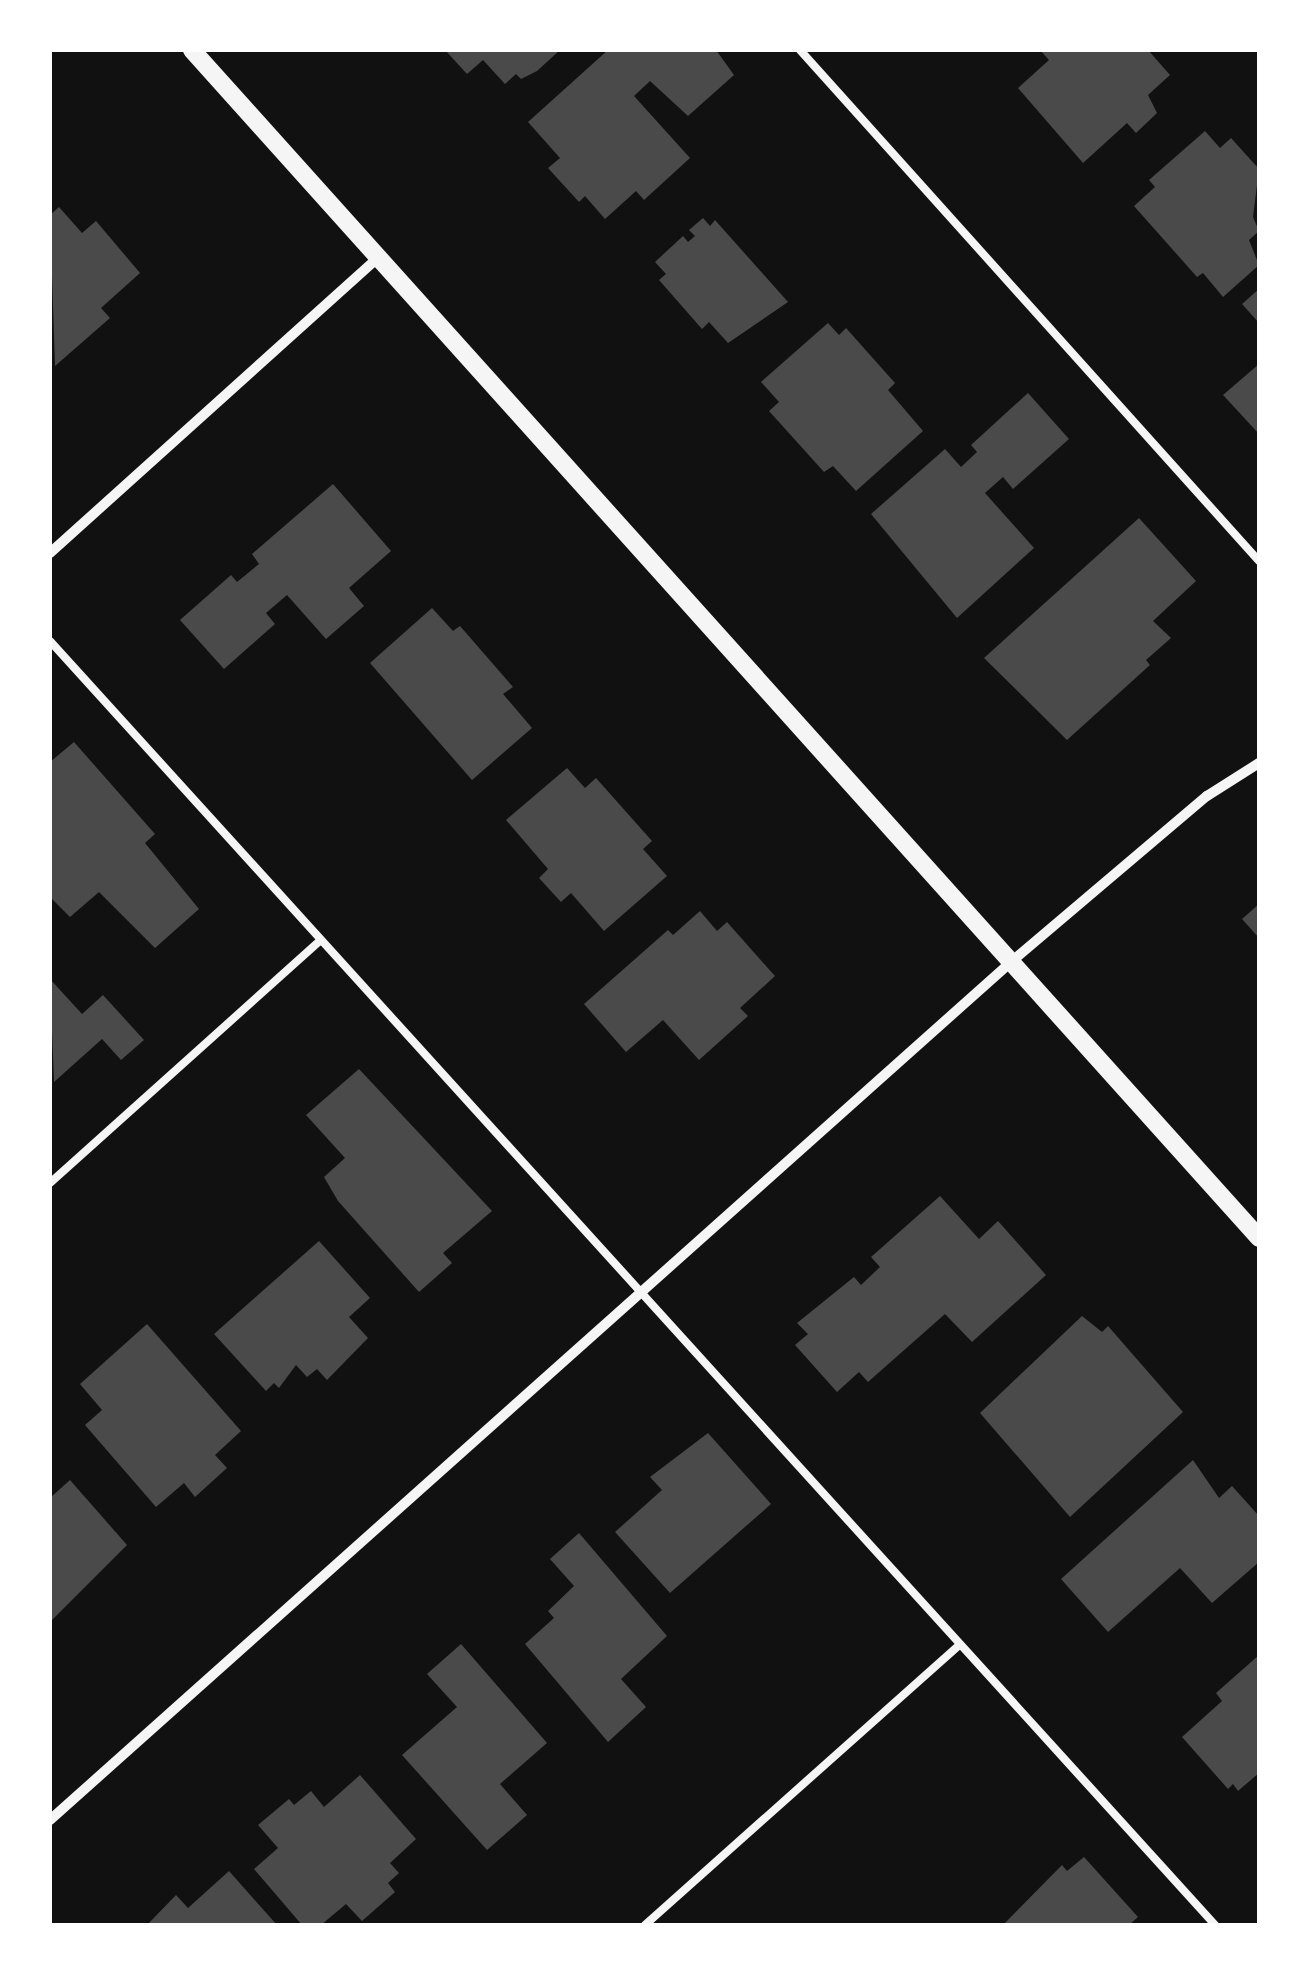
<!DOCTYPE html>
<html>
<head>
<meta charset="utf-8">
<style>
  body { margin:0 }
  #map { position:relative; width:1309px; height:1975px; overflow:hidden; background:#111; font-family:Commissioner,sans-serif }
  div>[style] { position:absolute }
  .building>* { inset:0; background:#4a4a4a }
  .service>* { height:8px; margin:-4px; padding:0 4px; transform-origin:4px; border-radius:4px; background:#f5f5f5 }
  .minor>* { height:10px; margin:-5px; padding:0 5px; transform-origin:5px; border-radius:5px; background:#f5f5f5 }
  .tertiary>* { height:18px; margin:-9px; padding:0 9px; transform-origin:9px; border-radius:9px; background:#f5f5f5 }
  span { translate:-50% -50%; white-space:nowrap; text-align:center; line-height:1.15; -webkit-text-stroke:9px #fff; paint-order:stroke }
  .frame { position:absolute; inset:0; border:52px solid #fff; pointer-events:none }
</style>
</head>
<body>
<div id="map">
  <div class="building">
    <i style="clip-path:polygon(445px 50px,560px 50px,537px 71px,521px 79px,516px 74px,505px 84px,483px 60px,467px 74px)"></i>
    <i style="clip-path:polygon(608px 50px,716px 50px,734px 75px,688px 116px,650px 81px,634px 96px,690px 158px,644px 200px,636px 191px,605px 219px,585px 196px,579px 202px,548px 168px,560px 158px,528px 122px)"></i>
    <i style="clip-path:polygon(1040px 50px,1148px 50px,1170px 75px,1148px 95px,1157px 113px,1136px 133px,1127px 123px,1083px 163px,1018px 88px,1049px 60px)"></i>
    <i style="clip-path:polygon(1205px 131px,1220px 148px,1231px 138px,1259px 169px,1253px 217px,1259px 231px,1249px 240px,1259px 265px,1223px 297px,1203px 273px,1197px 277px,1134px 206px,1155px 187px,1149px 180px)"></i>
    <i style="clip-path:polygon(59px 207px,82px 233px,96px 221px,140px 273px,101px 308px,110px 318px,55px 366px,50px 215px)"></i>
    <i style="clip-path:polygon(703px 218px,710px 226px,715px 220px,788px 302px,728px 343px,709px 322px,702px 329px,659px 280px,666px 274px,655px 262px,683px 236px,688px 242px,695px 236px,689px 230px)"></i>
    <i style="clip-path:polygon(1259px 289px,1259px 323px,1242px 304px)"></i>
    <i style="clip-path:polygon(828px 323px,839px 335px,846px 328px,895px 383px,888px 390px,923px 431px,856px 491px,833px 466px,824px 472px,769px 411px,779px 402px,761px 382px)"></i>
    <i style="clip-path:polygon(1259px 364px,1259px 434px,1223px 395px)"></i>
    <i style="clip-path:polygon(1028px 393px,1069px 439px,1013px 489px,1003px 477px,985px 493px,1034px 548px,957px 618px,871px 514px,945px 449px,961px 467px,977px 452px,971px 445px)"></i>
    <i style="clip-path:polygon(333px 484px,391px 551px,349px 588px,364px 606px,326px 639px,287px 595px,266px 613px,275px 624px,224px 669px,180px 620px,231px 575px,237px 582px,259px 564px,252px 554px)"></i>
    <i style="clip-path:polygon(1139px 518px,1196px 581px,1153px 621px,1171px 638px,1146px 660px,1150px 665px,1067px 740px,984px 658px)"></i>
    <i style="clip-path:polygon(432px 608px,453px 631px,460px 626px,513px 687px,503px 694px,532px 728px,472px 780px,370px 663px)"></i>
    <i style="clip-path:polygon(74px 742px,155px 834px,145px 843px,199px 909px,155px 948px,99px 892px,70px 917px,50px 897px,50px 762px)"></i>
    <i style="clip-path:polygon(567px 768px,585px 788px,596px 778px,652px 841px,643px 849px,667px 876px,604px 931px,571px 893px,561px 902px,539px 878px,548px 869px,506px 820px)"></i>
    <i style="clip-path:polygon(1259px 904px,1259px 938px,1242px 919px)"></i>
    <i style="clip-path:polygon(700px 911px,717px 931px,727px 922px,775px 976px,740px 1008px,748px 1016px,699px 1060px,663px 1020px,626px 1052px,584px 1004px,668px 930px,673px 935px)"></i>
    <i style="clip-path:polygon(50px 979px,82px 1014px,103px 995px,144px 1040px,121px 1060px,102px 1039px,54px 1082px)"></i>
    <i style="clip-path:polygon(359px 1069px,492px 1211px,443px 1253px,452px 1263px,419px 1292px,338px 1201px,324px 1177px,345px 1158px,306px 1115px)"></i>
    <i style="clip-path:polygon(940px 1196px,979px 1239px,998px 1221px,1046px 1275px,972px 1342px,945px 1314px,868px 1382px,859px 1372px,837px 1392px,795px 1345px,808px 1334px,797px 1323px,854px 1277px,861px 1285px,880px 1267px,871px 1257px)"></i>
    <i style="clip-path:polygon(319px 1241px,370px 1298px,349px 1317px,368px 1338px,327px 1380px,317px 1369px,307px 1377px,296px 1365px,279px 1388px,274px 1383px,266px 1391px,214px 1334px)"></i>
    <i style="clip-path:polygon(1082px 1316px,1102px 1332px,1108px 1326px,1183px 1412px,1070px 1517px,980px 1413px)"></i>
    <i style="clip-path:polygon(147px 1324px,241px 1431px,215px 1455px,227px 1468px,195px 1497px,184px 1483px,156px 1507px,85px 1425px,102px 1410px,80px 1384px)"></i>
    <i style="clip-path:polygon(708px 1433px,771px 1504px,670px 1593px,615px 1532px,662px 1490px,650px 1477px)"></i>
    <i style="clip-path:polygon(1193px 1460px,1219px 1498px,1232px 1486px,1259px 1516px,1259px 1562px,1212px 1603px,1180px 1568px,1108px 1632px,1061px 1579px)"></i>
    <i style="clip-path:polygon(70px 1480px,127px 1545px,50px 1622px,50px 1498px)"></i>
    <i style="clip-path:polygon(579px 1533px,667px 1636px,621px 1679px,646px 1707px,608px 1742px,525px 1644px,554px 1618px,548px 1611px,574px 1586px,550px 1559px)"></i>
    <i style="clip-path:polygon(461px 1644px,547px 1743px,500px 1784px,527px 1815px,487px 1850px,402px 1755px,457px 1707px,427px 1674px)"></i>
    <i style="clip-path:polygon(1259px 1655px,1259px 1773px,1238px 1791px,1233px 1784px,1228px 1789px,1182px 1737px,1222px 1701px,1216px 1693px)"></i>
    <i style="clip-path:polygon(360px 1775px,416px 1839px,390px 1863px,399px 1873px,388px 1883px,395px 1892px,362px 1921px,346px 1904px,321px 1925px,302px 1925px,254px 1869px,278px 1848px,258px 1825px,289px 1799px,294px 1805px,311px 1791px,324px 1807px)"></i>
    <i style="clip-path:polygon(1084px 1857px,1138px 1917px,1129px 1925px,1003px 1925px,1062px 1865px,1067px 1871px)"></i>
    <i style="clip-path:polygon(229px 1871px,277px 1925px,147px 1925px,176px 1895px,188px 1908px)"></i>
  </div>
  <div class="service">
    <i style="left:800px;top:50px;width:687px;rotate:48.07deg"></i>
    <i style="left:50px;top:641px;width:1734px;rotate:47.78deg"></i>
    <i style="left:50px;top:1183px;width:363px;rotate:-41.9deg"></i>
    <i style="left:645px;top:1925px;width:421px;rotate:-41.7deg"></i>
  </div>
  <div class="minor">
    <i style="left:50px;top:553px;width:443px;rotate:-42deg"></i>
    <i style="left:50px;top:1820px;width:1288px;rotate:-41.76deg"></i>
    <i style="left:1011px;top:962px;width:257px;rotate:-40.3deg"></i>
    <i style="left:1207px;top:796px;width:62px;rotate:-32.4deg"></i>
  </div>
  <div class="tertiary">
    <i style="left:192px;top:50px;width:1597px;rotate:48.07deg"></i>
  </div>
  <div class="frame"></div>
</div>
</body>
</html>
